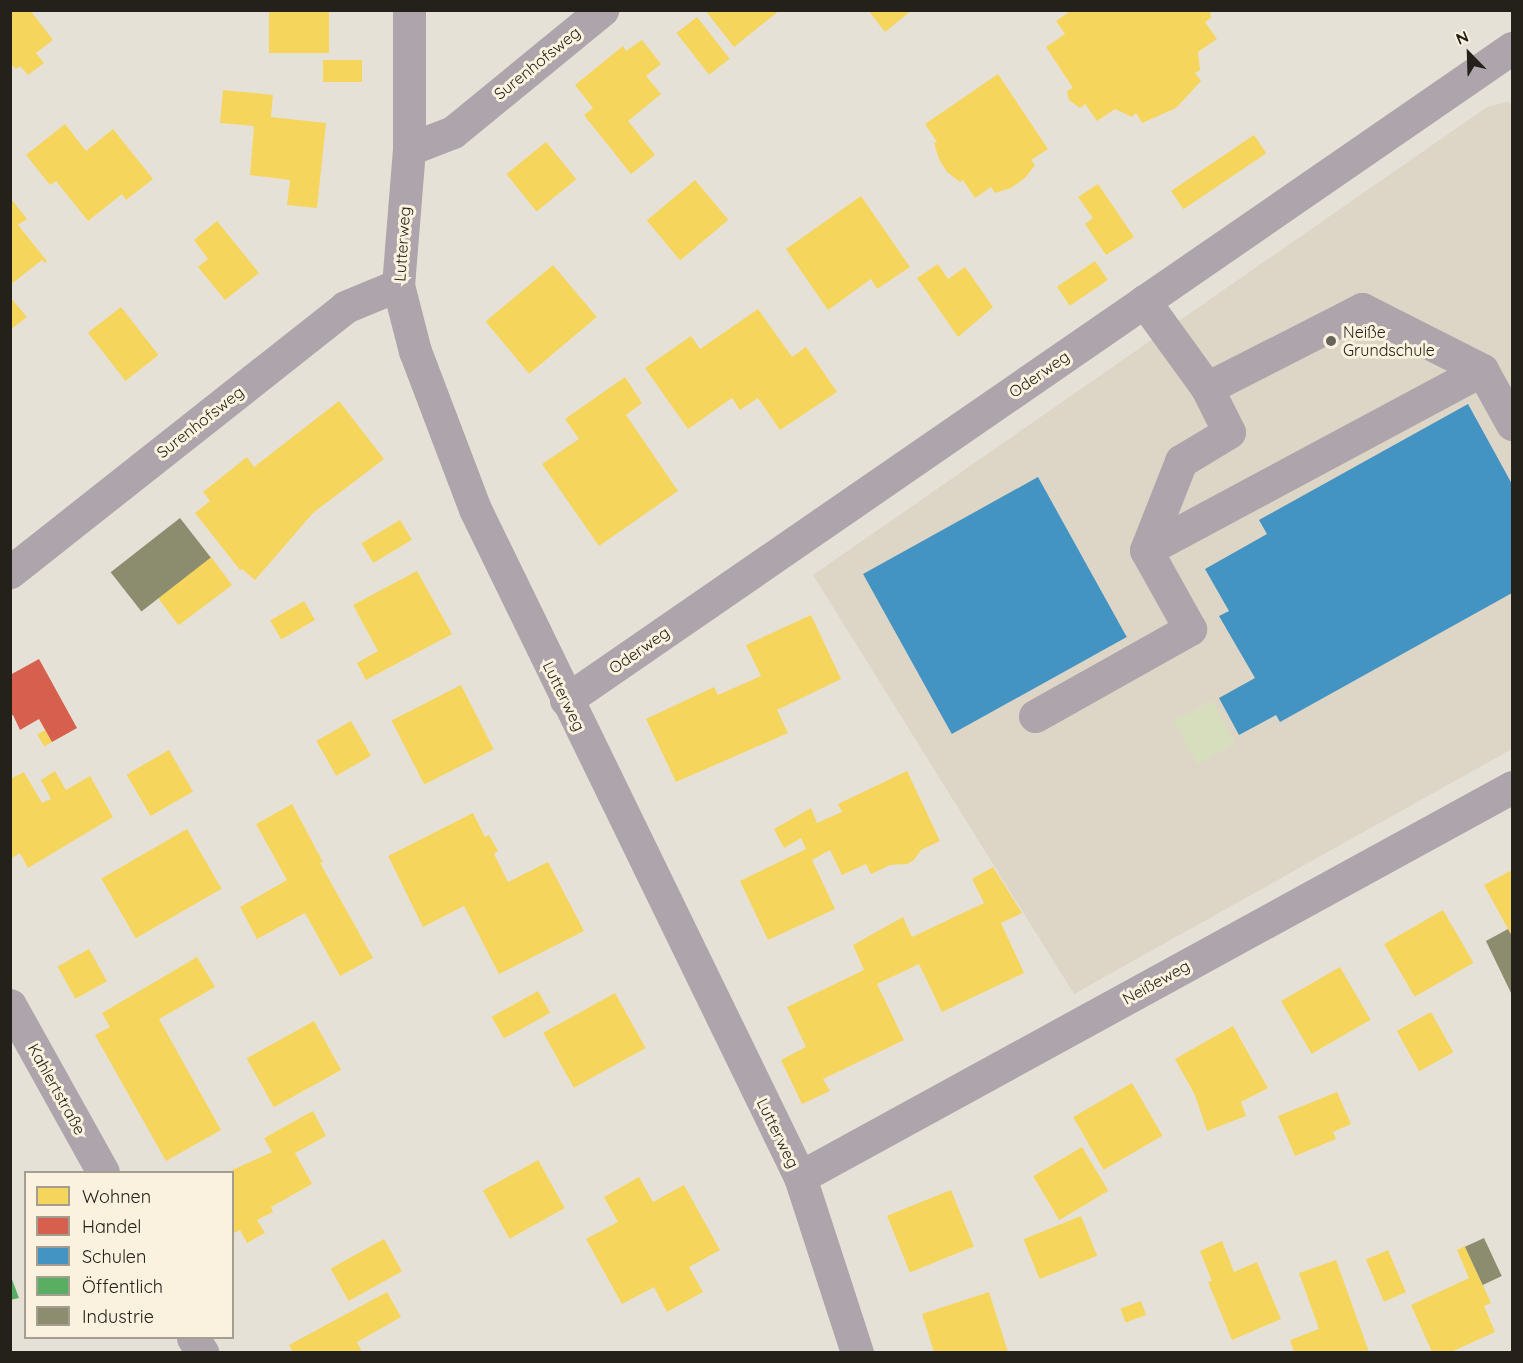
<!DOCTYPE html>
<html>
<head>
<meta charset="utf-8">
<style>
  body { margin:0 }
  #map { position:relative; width:1523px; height:1363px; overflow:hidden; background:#e6e1d7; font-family:Quicksand,sans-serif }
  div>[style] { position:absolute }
  .education>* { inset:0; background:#ddd5c6 }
  .green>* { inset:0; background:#d7debe; transform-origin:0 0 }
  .homes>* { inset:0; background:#f6d55c; transform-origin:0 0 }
  .shops>* { inset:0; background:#d6604d }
  .schools>* { inset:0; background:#4393c3; transform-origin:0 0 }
  .public>* { inset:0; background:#5aae61 }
  .industry>* { inset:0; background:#8c8c6e; transform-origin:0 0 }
  .minor>* { height:33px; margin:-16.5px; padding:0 16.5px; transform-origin:16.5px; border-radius:16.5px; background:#ada5ab }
  .dots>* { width:16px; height:16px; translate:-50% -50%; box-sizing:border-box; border:3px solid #faf1de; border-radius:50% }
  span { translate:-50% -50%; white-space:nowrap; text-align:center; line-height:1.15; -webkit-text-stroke:6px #faf1de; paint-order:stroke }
  .street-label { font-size:16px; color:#24211a }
  .poi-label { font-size:16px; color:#24211a }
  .left { translate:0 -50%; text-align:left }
  .frame { position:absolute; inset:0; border:12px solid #24211a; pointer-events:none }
  .legend { position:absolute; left:24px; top:1171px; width:210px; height:168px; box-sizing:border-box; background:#faf1de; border:2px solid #a49e90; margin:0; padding:8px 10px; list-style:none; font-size:18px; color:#24211a }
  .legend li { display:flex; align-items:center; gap:12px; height:30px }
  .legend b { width:30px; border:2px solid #a49e90 }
  .north { position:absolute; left:1439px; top:24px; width:60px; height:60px; -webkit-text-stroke:4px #faf1de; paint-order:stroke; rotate:337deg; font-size:16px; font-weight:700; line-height:24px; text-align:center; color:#24211a }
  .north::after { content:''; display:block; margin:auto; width:21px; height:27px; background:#24211a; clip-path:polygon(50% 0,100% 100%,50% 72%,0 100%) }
</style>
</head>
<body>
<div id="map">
  <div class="education">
    <i style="clip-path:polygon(1506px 102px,1512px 103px,1512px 749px,1074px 994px,813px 575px,1487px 107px)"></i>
  </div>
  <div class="green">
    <i style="left:1212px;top:700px;width:49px;height:44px;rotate:61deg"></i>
  </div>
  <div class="homes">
    <i style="clip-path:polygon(15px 10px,30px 10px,53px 40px,36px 53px,44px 63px,28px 75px,20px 66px,16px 69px,10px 63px,10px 14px)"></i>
    <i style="left:269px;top:10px;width:60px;height:43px"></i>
    <i style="clip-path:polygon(705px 10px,780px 10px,734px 47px)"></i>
    <i style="clip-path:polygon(868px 10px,912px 10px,885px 32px)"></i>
    <i style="clip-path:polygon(1072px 10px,1210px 10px,1211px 18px,1205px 22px,1217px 39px,1198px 52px,1200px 70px,1195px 73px,1201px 81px,1176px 108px,1142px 123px,1136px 113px,1132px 117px,1115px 109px,1097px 121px,1085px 104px,1080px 108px,1069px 100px,1067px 91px,1073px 88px,1046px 47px,1065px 34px,1056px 21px)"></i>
    <i style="left:697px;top:17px;width:53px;height:26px;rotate:52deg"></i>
    <i style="clip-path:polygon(642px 40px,661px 64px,646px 76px,661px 94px,628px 121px,655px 155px,631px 174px,584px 115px,593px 108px,575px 85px,623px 46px,626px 51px)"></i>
    <i style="left:323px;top:60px;width:39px;height:22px"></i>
    <i style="clip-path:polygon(998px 74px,1048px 149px,1031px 160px,1035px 165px,1025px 178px,1011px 188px,995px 193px,991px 187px,975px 198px,963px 180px,960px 182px,947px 172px,939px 159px,934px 143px,937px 142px,925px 124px)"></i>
    <i style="clip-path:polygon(223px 90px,273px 95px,271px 117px,326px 123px,317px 208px,287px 205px,290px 180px,250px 175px,254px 126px,220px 123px)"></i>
    <i style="clip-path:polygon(65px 124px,86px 151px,113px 129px,153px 179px,126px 200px,122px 194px,88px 221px,56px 181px,50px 185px,26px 155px)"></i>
    <i style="left:1254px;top:135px;width:22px;height:100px;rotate:56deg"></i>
    <i style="left:546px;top:142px;width:48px;height:51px;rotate:51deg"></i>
    <i style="left:695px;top:180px;width:52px;height:63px;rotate:50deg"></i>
    <i style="clip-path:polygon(1098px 184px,1134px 237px,1106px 255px,1085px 224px,1093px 218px,1078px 197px)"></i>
    <i style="clip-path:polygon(861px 196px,910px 267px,877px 289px,871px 279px,828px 310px,786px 249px)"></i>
    <i style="clip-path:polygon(12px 200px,27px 219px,18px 225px,47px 261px,45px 263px,42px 260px,10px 285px)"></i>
    <i style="clip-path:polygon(217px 221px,259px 273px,225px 300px,198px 267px,208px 259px,194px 240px)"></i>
    <i style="left:1095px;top:261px;width:23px;height:46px;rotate:56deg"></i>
    <i style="clip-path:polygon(938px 264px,948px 279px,965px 267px,993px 307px,958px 337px,917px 278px)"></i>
    <i style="left:553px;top:265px;width:68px;height:88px;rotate:50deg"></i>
    <i style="clip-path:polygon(10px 297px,27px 317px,10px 330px)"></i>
    <i style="left:121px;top:307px;width:61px;height:42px;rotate:52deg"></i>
    <i style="clip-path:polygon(758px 309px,792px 357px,806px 347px,837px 392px,780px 430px,758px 398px,740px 410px,732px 398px,688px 429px,645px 368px,691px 336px,700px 349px)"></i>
    <i style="clip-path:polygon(625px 377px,642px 403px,626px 415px,678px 491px,599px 546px,542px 464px,579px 439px,565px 419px)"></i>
    <i style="clip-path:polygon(339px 401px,384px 459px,313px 513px,255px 580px,242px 569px,240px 570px,195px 513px,210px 501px,203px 492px,247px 457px,254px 467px)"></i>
    <i style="left:400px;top:520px;width:23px;height:45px;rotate:59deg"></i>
    <i style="left:211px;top:557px;width:35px;height:67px;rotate:53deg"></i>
    <i style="clip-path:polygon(417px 571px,452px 634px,366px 680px,357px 663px,378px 651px,353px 605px)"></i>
    <i style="left:304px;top:601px;width:22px;height:39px;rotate:60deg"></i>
    <i style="clip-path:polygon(811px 615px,841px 679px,777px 710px,788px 733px,676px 782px,646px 719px,714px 687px,718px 695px,761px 676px,746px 645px)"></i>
    <i style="left:461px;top:685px;width:72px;height:78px;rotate:63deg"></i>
    <i style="left:351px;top:721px;width:40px;height:40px;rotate:60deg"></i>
    <i style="left:45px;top:730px;width:14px;height:9px;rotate:60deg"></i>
    <i style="left:169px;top:750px;width:48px;height:49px;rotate:60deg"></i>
    <i style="clip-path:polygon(55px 771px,66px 790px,90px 776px,113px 817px,28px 868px,20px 853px,10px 859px,10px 779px,24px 772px,42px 803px,51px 799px,41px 780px)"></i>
    <i style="clip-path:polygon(907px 771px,940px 841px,921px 850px,914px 860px,907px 864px,890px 865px,871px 874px,866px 864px,842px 875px,830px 850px,812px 860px,835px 909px,768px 940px,740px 881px,806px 849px,801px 838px,784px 848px,774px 829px,811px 808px,817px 823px,842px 812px,838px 804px)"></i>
    <i style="clip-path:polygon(292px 804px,323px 862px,320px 863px,373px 958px,340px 976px,305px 913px,257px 939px,240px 907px,287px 880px,256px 824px)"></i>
    <i style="clip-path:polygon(473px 813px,485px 837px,489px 835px,498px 851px,494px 854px,508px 882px,548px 862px,584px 931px,499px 974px,464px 906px,423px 927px,388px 856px)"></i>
    <i style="left:187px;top:829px;width:69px;height:99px;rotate:60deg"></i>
    <i style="clip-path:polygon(993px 867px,1022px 913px,1001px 923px,1024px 973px,942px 1012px,919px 964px,877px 984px,904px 1040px,823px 1079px,830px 1091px,802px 1104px,781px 1060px,806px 1047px,787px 1007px,864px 970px,853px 945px,903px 917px,912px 937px,984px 903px,972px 879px)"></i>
    <i style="clip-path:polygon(1512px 870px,1512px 936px,1484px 885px)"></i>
    <i style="left:1443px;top:910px;width:61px;height:68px;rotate:60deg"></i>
    <i style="left:89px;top:949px;width:37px;height:36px;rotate:61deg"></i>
    <i style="clip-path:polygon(197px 957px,215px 987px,159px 1019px,221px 1130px,166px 1161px,95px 1035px,110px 1027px,102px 1013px)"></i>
    <i style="left:1340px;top:967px;width:61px;height:68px;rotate:60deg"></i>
    <i style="left:538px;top:991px;width:25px;height:53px;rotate:61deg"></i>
    <i style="left:615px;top:993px;width:63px;height:82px;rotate:61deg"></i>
    <i style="left:1431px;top:1012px;width:46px;height:39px;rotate:61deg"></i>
    <i style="left:314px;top:1021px;width:56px;height:77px;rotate:61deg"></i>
    <i style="clip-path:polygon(1233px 1026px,1268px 1088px,1241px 1102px,1246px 1116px,1207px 1131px,1195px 1095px,1175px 1059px)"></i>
    <i style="left:1132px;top:1083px;width:61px;height:68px;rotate:60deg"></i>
    <i style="clip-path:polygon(1337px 1092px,1351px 1124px,1333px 1132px,1336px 1139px,1295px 1156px,1278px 1116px)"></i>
    <i style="clip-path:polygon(313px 1111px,326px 1136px,295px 1153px,312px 1184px,271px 1207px,273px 1212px,257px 1220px,265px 1233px,247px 1243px,240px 1230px,232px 1234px,232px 1172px,228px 1172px,272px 1152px,264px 1138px)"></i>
    <i style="left:1082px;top:1147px;width:51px;height:57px;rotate:59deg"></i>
    <i style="left:538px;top:1160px;width:55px;height:63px;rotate:61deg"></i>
    <i style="clip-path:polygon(639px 1177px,653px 1202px,684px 1185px,720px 1250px,689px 1267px,703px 1292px,667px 1312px,654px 1287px,622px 1304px,586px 1239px,618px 1222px,604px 1197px)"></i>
    <i style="left:951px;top:1190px;width:61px;height:69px;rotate:68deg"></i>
    <i style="left:1081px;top:1216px;width:43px;height:62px;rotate:68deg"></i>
    <i style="left:384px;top:1239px;width:37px;height:61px;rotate:61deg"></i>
    <i style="clip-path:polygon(1222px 1241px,1234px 1272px,1257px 1262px,1281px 1319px,1232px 1340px,1208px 1282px,1212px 1281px,1200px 1251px)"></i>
    <i style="clip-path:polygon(1465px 1246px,1491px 1303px,1484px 1306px,1495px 1332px,1451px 1352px,1432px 1352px,1411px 1305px,1469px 1278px,1457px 1250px)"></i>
    <i style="left:1388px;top:1250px;width:46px;height:24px;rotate:67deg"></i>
    <i style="clip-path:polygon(1336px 1260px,1369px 1352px,1294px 1352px,1290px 1340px,1319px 1329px,1299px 1273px)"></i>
    <i style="clip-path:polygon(387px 1292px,401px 1317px,357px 1342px,362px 1352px,293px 1352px,289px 1345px)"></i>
    <i style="clip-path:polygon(989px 1292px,1008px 1352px,934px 1352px,922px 1314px)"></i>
    <i style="left:1141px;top:1301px;width:15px;height:22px;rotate:70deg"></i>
  </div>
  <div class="shops">
    <i style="clip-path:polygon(39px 659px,77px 728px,52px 742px,39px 719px,20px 730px,13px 715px,10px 716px,10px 675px)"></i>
  </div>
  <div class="schools">
    <i style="clip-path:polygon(1468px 404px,1512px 484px,1512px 593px,1280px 722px,1276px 715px,1239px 735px,1219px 698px,1255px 678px,1219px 616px,1229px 611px,1205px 569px,1267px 534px,1259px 520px)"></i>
    <i style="left:1038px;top:477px;width:183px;height:200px;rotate:61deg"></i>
  </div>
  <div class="public">
    <i style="clip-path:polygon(10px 1274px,19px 1298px,10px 1300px)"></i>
  </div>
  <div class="industry">
    <i style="left:180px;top:518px;width:50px;height:88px;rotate:52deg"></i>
    <i style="clip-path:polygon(1508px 929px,1512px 936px,1512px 995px,1486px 941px)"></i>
    <i style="left:1484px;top:1238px;width:42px;height:21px;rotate:65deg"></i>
  </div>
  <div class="minor">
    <i style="left:409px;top:10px;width:139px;rotate:90deg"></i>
    <i style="left:409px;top:149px;width:136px;rotate:94.6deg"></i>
    <i style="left:398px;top:285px;width:68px;rotate:75.6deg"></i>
    <i style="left:415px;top:351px;width:169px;rotate:69.2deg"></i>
    <i style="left:475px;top:509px;width:743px;rotate:64.06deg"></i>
    <i style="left:800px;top:1177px;width:184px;rotate:72deg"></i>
    <i style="left:409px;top:149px;width:47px;rotate:-21.1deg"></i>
    <i style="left:453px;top:132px;width:193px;rotate:-39.3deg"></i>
    <i style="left:1144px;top:301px;width:107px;rotate:54.1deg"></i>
    <i style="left:1207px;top:388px;width:174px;rotate:-27deg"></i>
    <i style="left:1362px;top:309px;width:135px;rotate:26.9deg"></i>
    <i style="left:1482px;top:370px;width:62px;rotate:60.9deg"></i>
    <i style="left:1146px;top:550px;width:381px;rotate:-28.2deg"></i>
    <i style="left:10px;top:572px;width:427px;rotate:-38.3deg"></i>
    <i style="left:345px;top:307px;width:57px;rotate:-22.5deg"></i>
    <i style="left:566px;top:700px;width:1149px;rotate:-34.58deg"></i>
    <i style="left:1035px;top:716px;width:178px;rotate:-29.3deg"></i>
    <i style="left:1190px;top:629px;width:90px;rotate:-119.1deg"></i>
    <i style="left:1146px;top:550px;width:96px;rotate:-68.5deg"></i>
    <i style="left:1181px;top:461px;width:56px;rotate:-31.1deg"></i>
    <i style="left:1229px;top:432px;width:49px;rotate:-116.6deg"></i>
    <i style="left:10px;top:1005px;width:191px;rotate:60.9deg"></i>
    <i style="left:800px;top:1177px;width:812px;rotate:-28.71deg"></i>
    <i style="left:193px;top:1338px;width:17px;rotate:57deg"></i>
  </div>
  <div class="dots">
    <i style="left:1331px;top:341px;background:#68645c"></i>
  </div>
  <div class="street-label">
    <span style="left:537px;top:63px;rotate:-39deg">Surenhofsweg</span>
    <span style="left:402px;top:244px;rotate:-86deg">Lutterweg</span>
    <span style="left:1039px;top:374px;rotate:-35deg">Oderweg</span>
    <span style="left:200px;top:422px;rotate:-38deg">Surenhofsweg</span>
    <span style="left:639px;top:650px;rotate:-35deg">Oderweg</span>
    <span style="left:564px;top:696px;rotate:64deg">Lutterweg</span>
    <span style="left:1156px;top:982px;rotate:-29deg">Neißeweg</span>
    <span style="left:57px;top:1089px;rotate:61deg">Kahlertstraße</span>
    <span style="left:778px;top:1133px;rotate:64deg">Lutterweg</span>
  </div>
  <div class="poi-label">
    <span class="left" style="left:1343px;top:341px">Neiße<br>Grundschule</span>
  </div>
  <div class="frame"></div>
  <ul class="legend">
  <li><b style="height:16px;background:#f6d55c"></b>Wohnen</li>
  <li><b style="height:16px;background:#d6604d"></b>Handel</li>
  <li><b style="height:16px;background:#4393c3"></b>Schulen</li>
  <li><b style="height:16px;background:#5aae61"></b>Öffentlich</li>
  <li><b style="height:16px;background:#8c8c6e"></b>Industrie</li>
  </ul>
  <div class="north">N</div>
</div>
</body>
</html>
